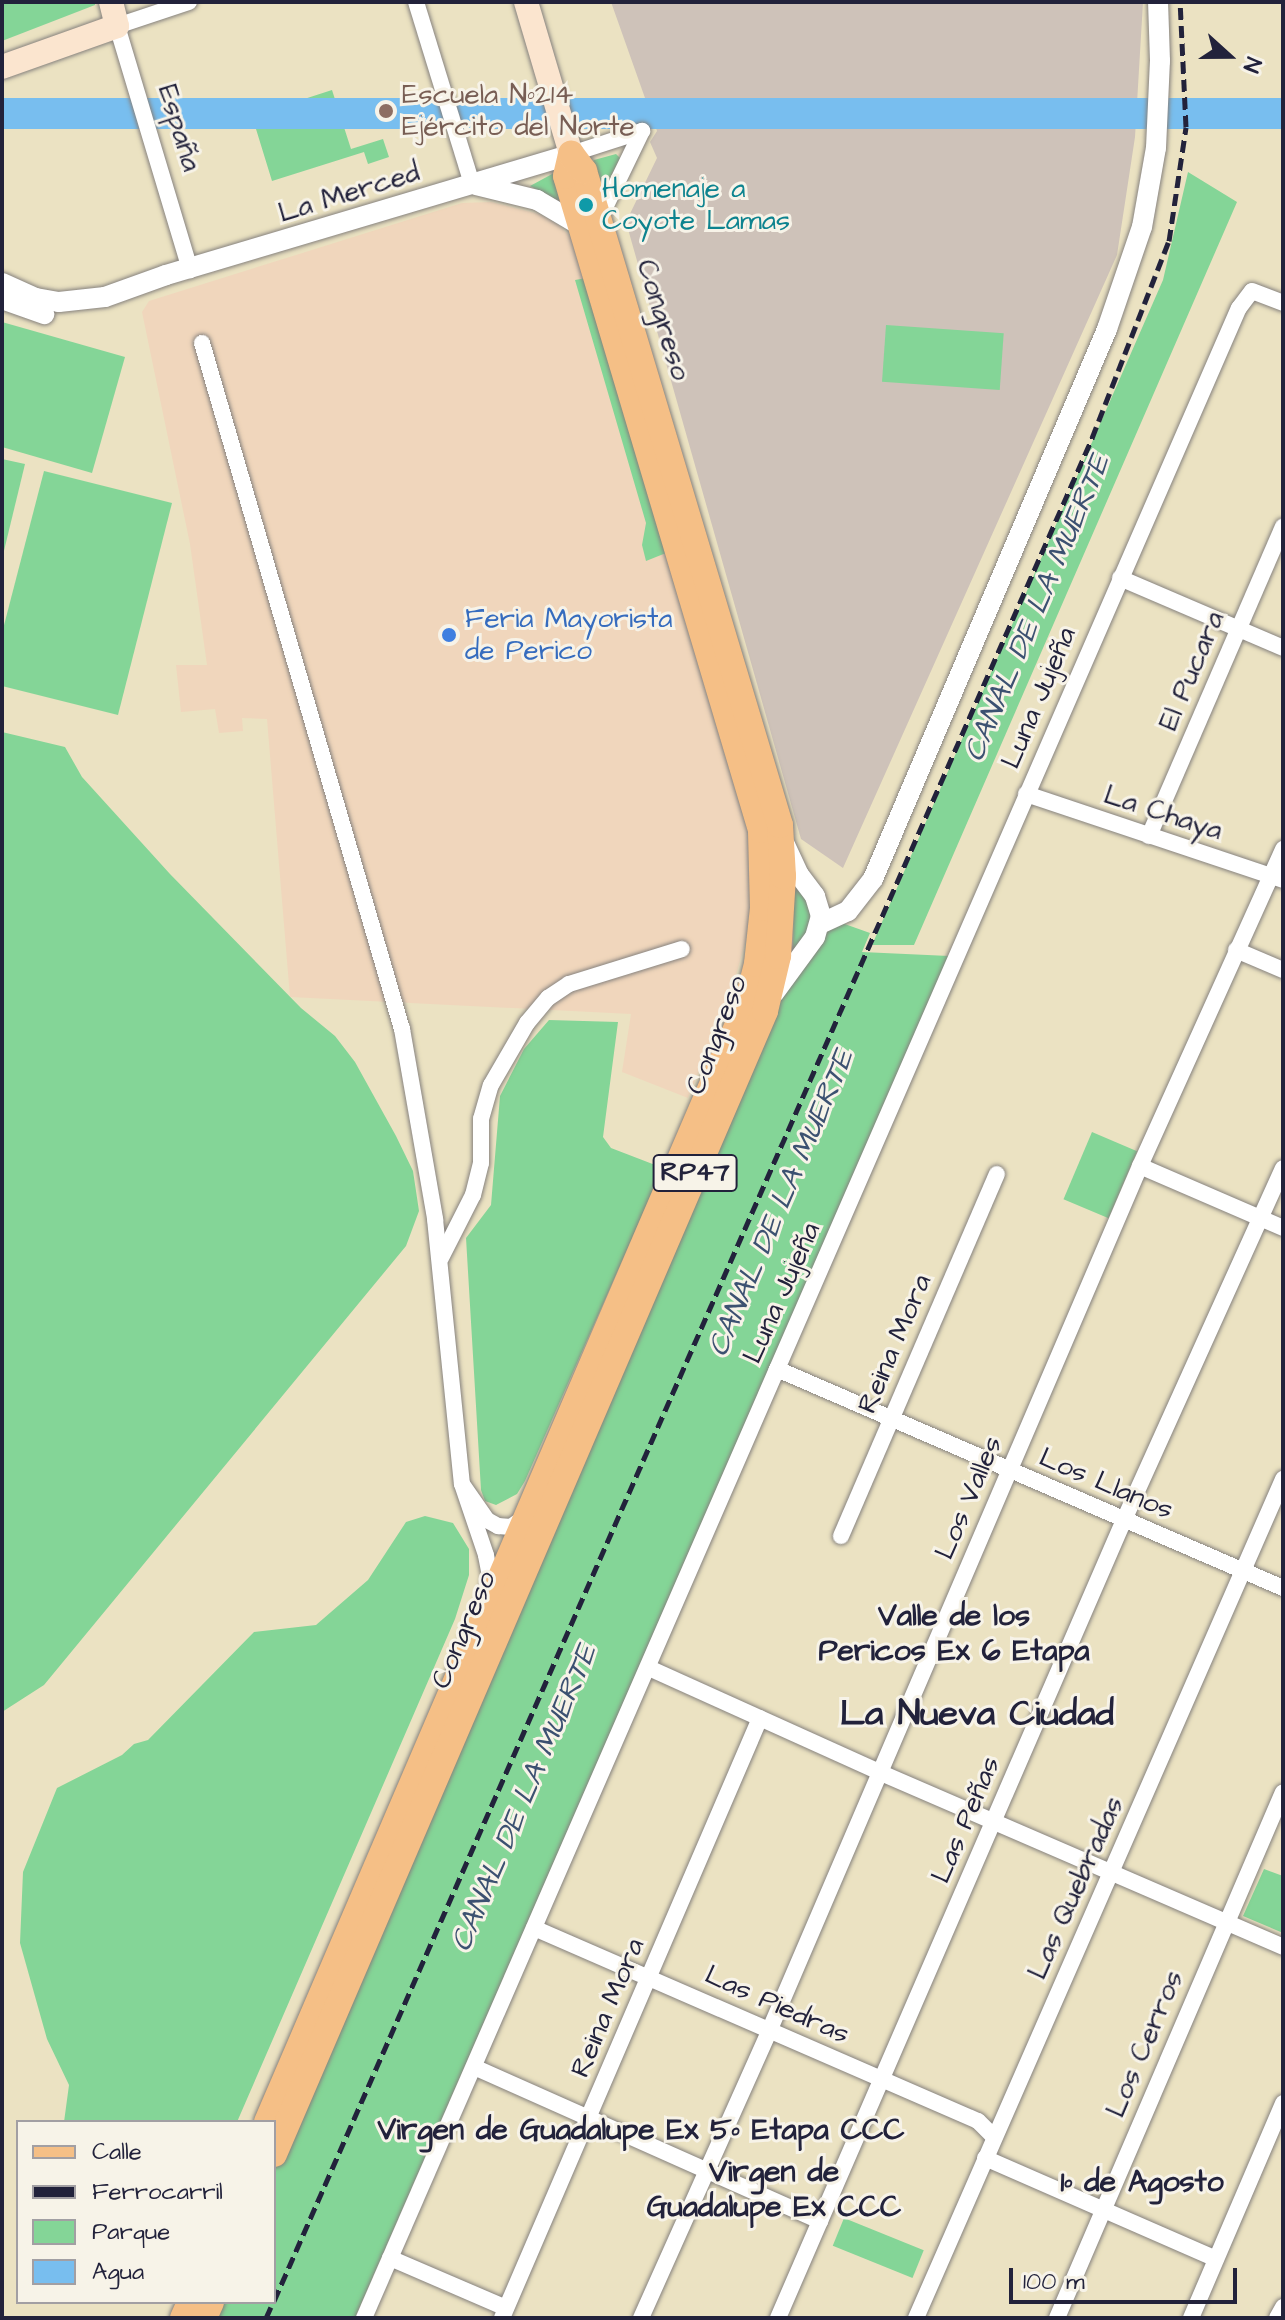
<!DOCTYPE html>
<html>
<head>
<meta charset="utf-8">
<style>
  body { margin:0 }
  #map { position:relative; width:1285px; height:2320px; overflow:hidden; background:#ebe2c2; font-family:"Architects Daughter",sans-serif }
  div>[style] { position:absolute }
  .built>* { inset:0; background:#f0d6bc }
  .industrial>* { inset:0; background:#cec2b9 }
  .green>* { inset:0; background:#84d597; transform-origin:0 0 }
  .water>* { inset:0; background:#78beef; transform-origin:0 0 }
  .roads { filter:drop-shadow(0 0 2px #86827e) drop-shadow(0 0 2px #86827e) }
  .minor>* { height:16px; margin:-8px; padding:0 8px; transform-origin:8px; border-radius:8px; background:#fff }
  .tertiary>* { height:20px; margin:-10px; padding:0 10px; transform-origin:10px; border-radius:10px; background:#fff }
  .secondary>* { height:24px; margin:-12px; padding:0 12px; transform-origin:12px; border-radius:12px; background:#fbe5cf }
  .primary>* { height:26px; margin:-13px; padding:0 13px; transform-origin:13px; border-radius:13px; background:#f5bf86 }
  .rail>* { height:5px; margin-top:-2.5px; transform-origin:0; background:repeating-linear-gradient(90deg,#22223b 0 12px,transparent 0 18px) }
  .dots>* { width:22px; height:22px; translate:-50% -50%; box-sizing:border-box; border:4px solid #f7f3e8; border-radius:50% }
  span { translate:-50% -50%; white-space:nowrap; text-align:center; line-height:1.15; -webkit-text-stroke:6px #f7f3e8; paint-order:stroke }
  .shield-label span { padding:2px 6px; background:#f7f3e8; border:2px solid; border-radius:6px; -webkit-text-stroke-width:0 }
  .shield-label { font-size:26px; color:#22223b; font-weight:700 }
  .education-label { font-size:28px; color:#785e54 }
  .left { translate:0 -50%; text-align:left }
  .street-label { font-size:28px; color:#22223b }
  .culture-label { font-size:28px; color:#0d838f }
  .shop-label { font-size:28px; color:#366cbe }
  .water-label { font-size:30px; color:#3c5171; font-style:italic }
  .neighbourhood-label { font-size:30px; color:#22223b; font-weight:700 }
  .district-label { font-size:36px; color:#22223b; font-weight:700 }
  .frame { position:absolute; inset:0; border:4px solid #22223b; pointer-events:none }
  .legend { position:absolute; left:16px; top:2120px; width:260px; height:184px; box-sizing:border-box; background:#f7f3e8; border:2px solid #a29fa3; margin:0; padding:10px 14px; list-style:none; font-size:24px; color:#22223b }
  .legend li { display:flex; align-items:center; gap:16px; height:40px }
  .legend b { width:40px; border:2px solid #a29fa3 }
  .north { position:absolute; left:1189px; top:16px; width:80px; height:80px; -webkit-text-stroke:6px #f7f3e8; paint-order:stroke; rotate:111deg; font-size:22px; font-weight:700; line-height:32px; text-align:center; color:#22223b }
  .north::after { content:''; display:block; margin:auto; width:28px; height:36px; background:#22223b; clip-path:polygon(50% 0,100% 100%,50% 72%,0 100%) }
  .scale { position:absolute; left:1009px; top:2268px; width:228px; height:36px; box-sizing:border-box; border:4px solid #22223b; border-top:0; padding-left:10px; font-size:24px; line-height:28px; white-space:nowrap; color:#22223b; -webkit-text-stroke:6px #f7f3e8; paint-order:stroke }
</style>
</head>
<body>
<div id="map">
  <div class="built">
    <i style="clip-path:polygon(491px 202px,539px 214px,557px 224px,573px 239px,744px 802px,756px 873px,747px 936px,730px 997px,688px 1098px,622px 1072px,631px 1014px,290px 997px,267px 719px,242px 718px,243px 731px,219px 733px,215px 709px,181px 712px,176px 665px,207px 665px,190px 544px,142px 312px,149px 301px,462px 203px)"></i>
  </div>
  <div class="industrial">
    <i style="clip-path:polygon(611px 2px,1143px 2px,1135px 137px,1117px 255px,843px 868px,801px 839px,626px 222px,657px 158px,650px 142px,657px 131px,649px 106px,641px 106px,645px 98px)"></i>
  </div>
  <div class="green">
    <i style="clip-path:polygon(2px 2px,95px 2px,95px 5px,2px 41px)"></i>
    <i style="clip-path:polygon(332px 90px,351px 149px,383px 139px,389px 157px,368px 164px,364px 152px,272px 181px,252px 116px)"></i>
    <i style="clip-path:polygon(616px 154px,620px 158px,601px 195px,591px 164px,594px 160px)"></i>
    <i style="clip-path:polygon(1188px 172px,1237px 202px,914px 945px,872px 945px,1163px 280px)"></i>
    <i style="clip-path:polygon(554px 173px,568px 206px,530px 186px)"></i>
    <i style="clip-path:polygon(586px 278px,671px 551px,646px 561px,642px 545px,646px 523px,575px 280px)"></i>
    <i style="clip-path:polygon(2px 322px,125px 357px,92px 473px,2px 447px)"></i>
    <i style="left:886px;top:325px;width:118px;height:57px;rotate:4deg"></i>
    <i style="clip-path:polygon(2px 459px,25px 464px,2px 559px)"></i>
    <i style="clip-path:polygon(44px 471px,172px 503px,118px 715px,2px 686px,2px 633px)"></i>
    <i style="clip-path:polygon(2px 732px,65px 747px,82px 777px,170px 874px,301px 1008px,335px 1036px,355px 1062px,396px 1136px,413px 1171px,419px 1211px,406px 1246px,44px 1685px,2px 1712px)"></i>
    <i style="clip-path:polygon(794px 885px,809px 901px,812px 923px,802px 943px,793px 949px)"></i>
    <i style="clip-path:polygon(825px 917px,870px 933px,862px 952px,949px 956px,355px 2318px,211px 2318px,217px 2302px,274px 2302px,274px 2169px,768px 1008px)"></i>
    <i style="clip-path:polygon(549px 1020px,618px 1022px,603px 1137px,611px 1148px,663px 1168px,525px 1481px,517px 1494px,496px 1505px,485px 1501px,481px 1490px,466px 1238px,491px 1205px,500px 1096px,524px 1049px)"></i>
    <i style="left:1092px;top:1132px;width:49px;height:73px;rotate:23deg"></i>
    <i style="clip-path:polygon(425px 1516px,453px 1523px,469px 1549px,469px 1575px,455px 1619px,237px 2122px,64px 2122px,69px 2085px,47px 2039px,20px 1943px,23px 1872px,57px 1788px,122px 1755px,134px 1744px,148px 1740px,254px 1632px,316px 1625px,368px 1580px,406px 1522px)"></i>
    <i style="clip-path:polygon(1264px 1869px,1283px 1876px,1283px 1933px,1243px 1916px)"></i>
    <i style="left:844px;top:2218px;width:86px;height:30px;rotate:22deg"></i>
  </div>
  <div class="water">
    <i style="left:1283px;top:98px;width:31px;height:2419px;rotate:90deg"></i>
  </div>
  <div class="roads">
    <div class="minor">
      <i style="left:189px;top:2px;width:76px;rotate:161.6deg"></i>
      <i style="left:117px;top:26px;width:255px;rotate:73.3deg"></i>
      <i style="left:416px;top:2px;width:190px;rotate:72.9deg"></i>
      <i style="left:571px;top:154px;width:75px;rotate:-17.9deg"></i>
      <i style="left:599px;top:220px;width:99px;rotate:-64.2deg"></i>
      <i style="left:202px;top:343px;width:715px;rotate:73.75deg"></i>
      <i style="left:402px;top:1029px;width:193px;rotate:80.1deg"></i>
      <i style="left:435px;top:1219px;width:266px;rotate:84.2deg"></i>
      <i style="left:1120px;top:578px;width:177px;rotate:23.2deg"></i>
      <i style="left:1026px;top:794px;width:271px;rotate:18.5deg"></i>
      <i style="left:1149px;top:836px;width:337px;rotate:-66.6deg"></i>
      <i style="left:1236px;top:950px;width:51px;rotate:23.1deg"></i>
      <i style="left:1140px;top:1166px;width:156px;rotate:23.4deg"></i>
      <i style="left:441px;top:1258px;width:71px;rotate:-63.1deg"></i>
      <i style="left:473px;top:1195px;width:33px;rotate:-76deg"></i>
      <i style="left:481px;top:1163px;width:44px;rotate:-90deg"></i>
      <i style="left:481px;top:1119px;width:35px;rotate:-74deg"></i>
      <i style="left:491px;top:1085px;width:72px;rotate:-59.9deg"></i>
      <i style="left:527px;top:1023px;width:33px;rotate:-50deg"></i>
      <i style="left:548px;top:998px;width:25px;rotate:-34deg"></i>
      <i style="left:569px;top:984px;width:118px;rotate:-17.2deg"></i>
      <i style="left:777px;top:1369px;width:551px;rotate:23.4deg"></i>
      <i style="left:841px;top:1536px;width:394px;rotate:-66.7deg"></i>
      <i style="left:488px;top:1592px;width:16px;rotate:-83deg"></i>
      <i style="left:490px;top:1576px;width:21px;rotate:-101deg"></i>
      <i style="left:486px;top:1555px;width:75px;rotate:-108.7deg"></i>
      <i style="left:462px;top:1484px;width:44px;rotate:55.2deg"></i>
      <i style="left:487px;top:1520px;width:13px;rotate:29deg"></i>
      <i style="left:498px;top:1526px;width:13px;rotate:4deg"></i>
      <i style="left:511px;top:1527px;width:19px;rotate:-36deg"></i>
      <i style="left:649px;top:1668px;width:252px;rotate:24.3deg"></i>
      <i style="left:879px;top:1772px;width:440px;rotate:23.4deg"></i>
      <i style="left:534px;top:1928px;width:484px;rotate:23.5deg"></i>
      <i style="left:978px;top:2121px;width:23px;rotate:45deg"></i>
      <i style="left:474px;top:2067px;width:379px;rotate:24deg"></i>
      <i style="left:985px;top:2158px;width:252px;rotate:23.6deg"></i>
      <i style="left:390px;top:2258px;width:126px;rotate:23.3deg"></i>
      <i style="left:364px;top:2318px;width:2192px;rotate:-66.48deg"></i>
      <i style="left:1239px;top:308px;width:21px;rotate:-53deg"></i>
      <i style="left:1252px;top:291px;width:33px;rotate:21deg"></i>
      <i style="left:502px;top:2318px;width:653px;rotate:-66.73deg"></i>
      <i style="left:641px;top:2318px;width:316px;rotate:-65.9deg"></i>
      <i style="left:770px;top:2029px;width:939px;rotate:-66.79deg"></i>
      <i style="left:1140px;top:1166px;width:348px;rotate:-65.7deg"></i>
      <i style="left:778px;top:2318px;width:870px;rotate:-66.56deg"></i>
      <i style="left:1124px;top:1520px;width:386px;rotate:-65.7deg"></i>
      <i style="left:916px;top:2318px;width:916px;rotate:-66.37deg"></i>
      <i style="left:1057px;top:2318px;width:572px;rotate:-66.75deg"></i>
      <i style="left:1191px;top:2318px;width:234px;rotate:-66.8deg"></i>
      <i style="left:1277px;top:2318px;width:13px;rotate:-61deg"></i>
    </div>
    <div class="tertiary">
      <i style="left:476px;top:185px;width:63px;rotate:13.8deg"></i>
      <i style="left:537px;top:200px;width:51px;rotate:30.6deg"></i>
      <i style="left:2px;top:283px;width:37px;rotate:24deg"></i>
      <i style="left:36px;top:298px;width:23px;rotate:10deg"></i>
      <i style="left:59px;top:302px;width:46px;rotate:-6.2deg"></i>
      <i style="left:105px;top:297px;width:65px;rotate:-19.8deg"></i>
      <i style="left:166px;top:275px;width:423px;rotate:-16.6deg"></i>
      <i style="left:2px;top:299px;width:45px;rotate:19.7deg"></i>
      <i style="left:820px;top:924px;width:31px;rotate:-25deg"></i>
      <i style="left:848px;top:911px;width:41px;rotate:-52deg"></i>
      <i style="left:873px;top:879px;width:598px;rotate:-66.95deg"></i>
      <i style="left:1107px;top:329px;width:108px;rotate:-71.1deg"></i>
      <i style="left:1142px;top:227px;width:80px;rotate:-80deg"></i>
      <i style="left:1156px;top:148px;width:87px;rotate:-87.4deg"></i>
      <i style="left:1160px;top:61px;width:59px;rotate:-91.9deg"></i>
      <i style="left:774px;top:993px;width:69px;rotate:-53.8deg"></i>
      <i style="left:815px;top:937px;width:22px;rotate:-74deg"></i>
      <i style="left:821px;top:916px;width:21px;rotate:-107deg"></i>
      <i style="left:815px;top:896px;width:26px;rotate:-127deg"></i>
      <i style="left:799px;top:875px;width:33px;rotate:-115deg"></i>
    </div>
    <div class="secondary">
      <i style="left:526px;top:2px;width:159px;rotate:73.5deg"></i>
      <i style="left:2px;top:67px;width:122px;rotate:-19.6deg"></i>
      <i style="left:117px;top:26px;width:25px;rotate:-104deg"></i>
    </div>
    <div class="primary">
      <i style="left:267px;top:2122px;width:1218px;rotate:-66.78deg"></i>
      <i style="left:747px;top:1003px;width:40px;rotate:-75.6deg"></i>
      <i style="left:757px;top:964px;width:56px;rotate:-83.9deg"></i>
      <i style="left:763px;top:908px;width:78px;rotate:-91.5deg"></i>
      <i style="left:761px;top:830px;width:682px;rotate:-106.6deg"></i>
      <i style="left:566px;top:176px;width:23px;rotate:-77deg"></i>
      <i style="left:274px;top:2154px;width:1244px;rotate:-66.75deg"></i>
      <i style="left:765px;top:1011px;width:57px;rotate:-76.7deg"></i>
      <i style="left:778px;top:956px;width:80px;rotate:-86.4deg"></i>
      <i style="left:783px;top:876px;width:51px;rotate:-93.4deg"></i>
      <i style="left:780px;top:825px;width:683px;rotate:-106.68deg"></i>
      <i style="left:584px;top:171px;width:21px;rotate:-127deg"></i>
      <i style="left:183px;top:2318px;width:17px;rotate:-66deg"></i>
      <i style="left:204px;top:2318px;width:17px;rotate:-66deg"></i>
    </div>
  </div>
  <div class="rail">
    <i style="left:274px;top:2301px;width:2035px;rotate:-66.29deg"></i>
    <i style="left:1092px;top:438px;width:212px;rotate:-68.7deg"></i>
    <i style="left:1169px;top:241px;width:115px;rotate:-81.5deg"></i>
    <i style="left:1186px;top:127px;width:125px;rotate:-92.7deg"></i>
    <i style="left:266px;top:2318px;width:17px;rotate:-66deg"></i>
  </div>
  <div class="dots">
    <i style="left:386px;top:111px;background:#8d6e63"></i>
    <i style="left:586px;top:205px;background:#0f9aa8"></i>
    <i style="left:449px;top:635px;background:#3f7fe0"></i>
  </div>
  <div class="shield-label">
    <span style="left:695px;top:1173px">RP47</span>
  </div>
  <div class="education-label">
    <span class="left" style="left:402px;top:111px">Escuela Nº214<br>Ejército del Norte</span>
  </div>
  <div class="street-label">
    <span style="left:179px;top:128px;rotate:73deg">España</span>
    <span style="left:349px;top:193px;rotate:-17deg">La Merced</span>
    <span style="left:663px;top:320px;rotate:73deg">Congreso</span>
    <span style="left:1192px;top:671px;rotate:-67deg">El Pucara</span>
    <span style="left:1039px;top:698px;rotate:-67deg">Luna Jujeña</span>
    <span style="left:1163px;top:813px;rotate:18deg">La Chaya</span>
    <span style="left:717px;top:1035px;rotate:-69deg">Congreso</span>
    <span style="left:782px;top:1293px;rotate:-66deg">Luna Jujeña</span>
    <span style="left:895px;top:1344px;rotate:-67deg">Reina Mora</span>
    <span style="left:1106px;top:1484px;rotate:23deg">Los Llanos</span>
    <span style="left:969px;top:1498px;rotate:-67deg">Los Valles</span>
    <span style="left:464px;top:1630px;rotate:-67deg">Congreso</span>
    <span style="left:966px;top:1820px;rotate:-67deg">Las Peñas</span>
    <span style="left:1076px;top:1888px;rotate:-66deg">Las Quebradas</span>
    <span style="left:777px;top:2005px;rotate:24deg">Las Piedras</span>
    <span style="left:608px;top:2008px;rotate:-67deg">Reina Mora</span>
    <span style="left:1145px;top:2044px;rotate:-67deg">Los Cerros</span>
  </div>
  <div class="culture-label">
    <span class="left" style="left:602px;top:205px">Homenaje a<br>Coyote Lamas</span>
  </div>
  <div class="shop-label">
    <span class="left" style="left:465px;top:635px">Feria Mayorista<br>de Perico</span>
  </div>
  <div class="water-label">
    <span style="left:1037px;top:608px;rotate:-67deg">CANAL DE LA MUERTE</span>
    <span style="left:781px;top:1203px;rotate:-67deg">CANAL DE LA MUERTE</span>
    <span style="left:524px;top:1798px;rotate:-67deg">CANAL DE LA MUERTE</span>
  </div>
  <div class="neighbourhood-label">
    <span style="left:954px;top:1633px">Valle de los<br>Pericos Ex 6 Etapa</span>
    <span style="left:641px;top:2130px">Virgen de Guadalupe Ex 5º Etapa CCC</span>
    <span style="left:774px;top:2189px">Virgen de<br>Guadalupe Ex CCC</span>
    <span style="left:1142px;top:2182px">1º de Agosto</span>
  </div>
  <div class="district-label">
    <span style="left:977px;top:1714px">La Nueva Ciudad</span>
  </div>
  <div class="frame"></div>
  <ul class="legend">
  <li><b style="height:10px;background:#f5bf86"></b>Calle</li>
  <li><b style="height:10px;background:#22223b"></b>Ferrocarril</li>
  <li><b style="height:22px;background:#84d597"></b>Parque</li>
  <li><b style="height:22px;background:#78beef"></b>Agua</li>
  </ul>
  <div class="north">N</div>
  <div class="scale">100 m</div>
</div>
</body>
</html>
